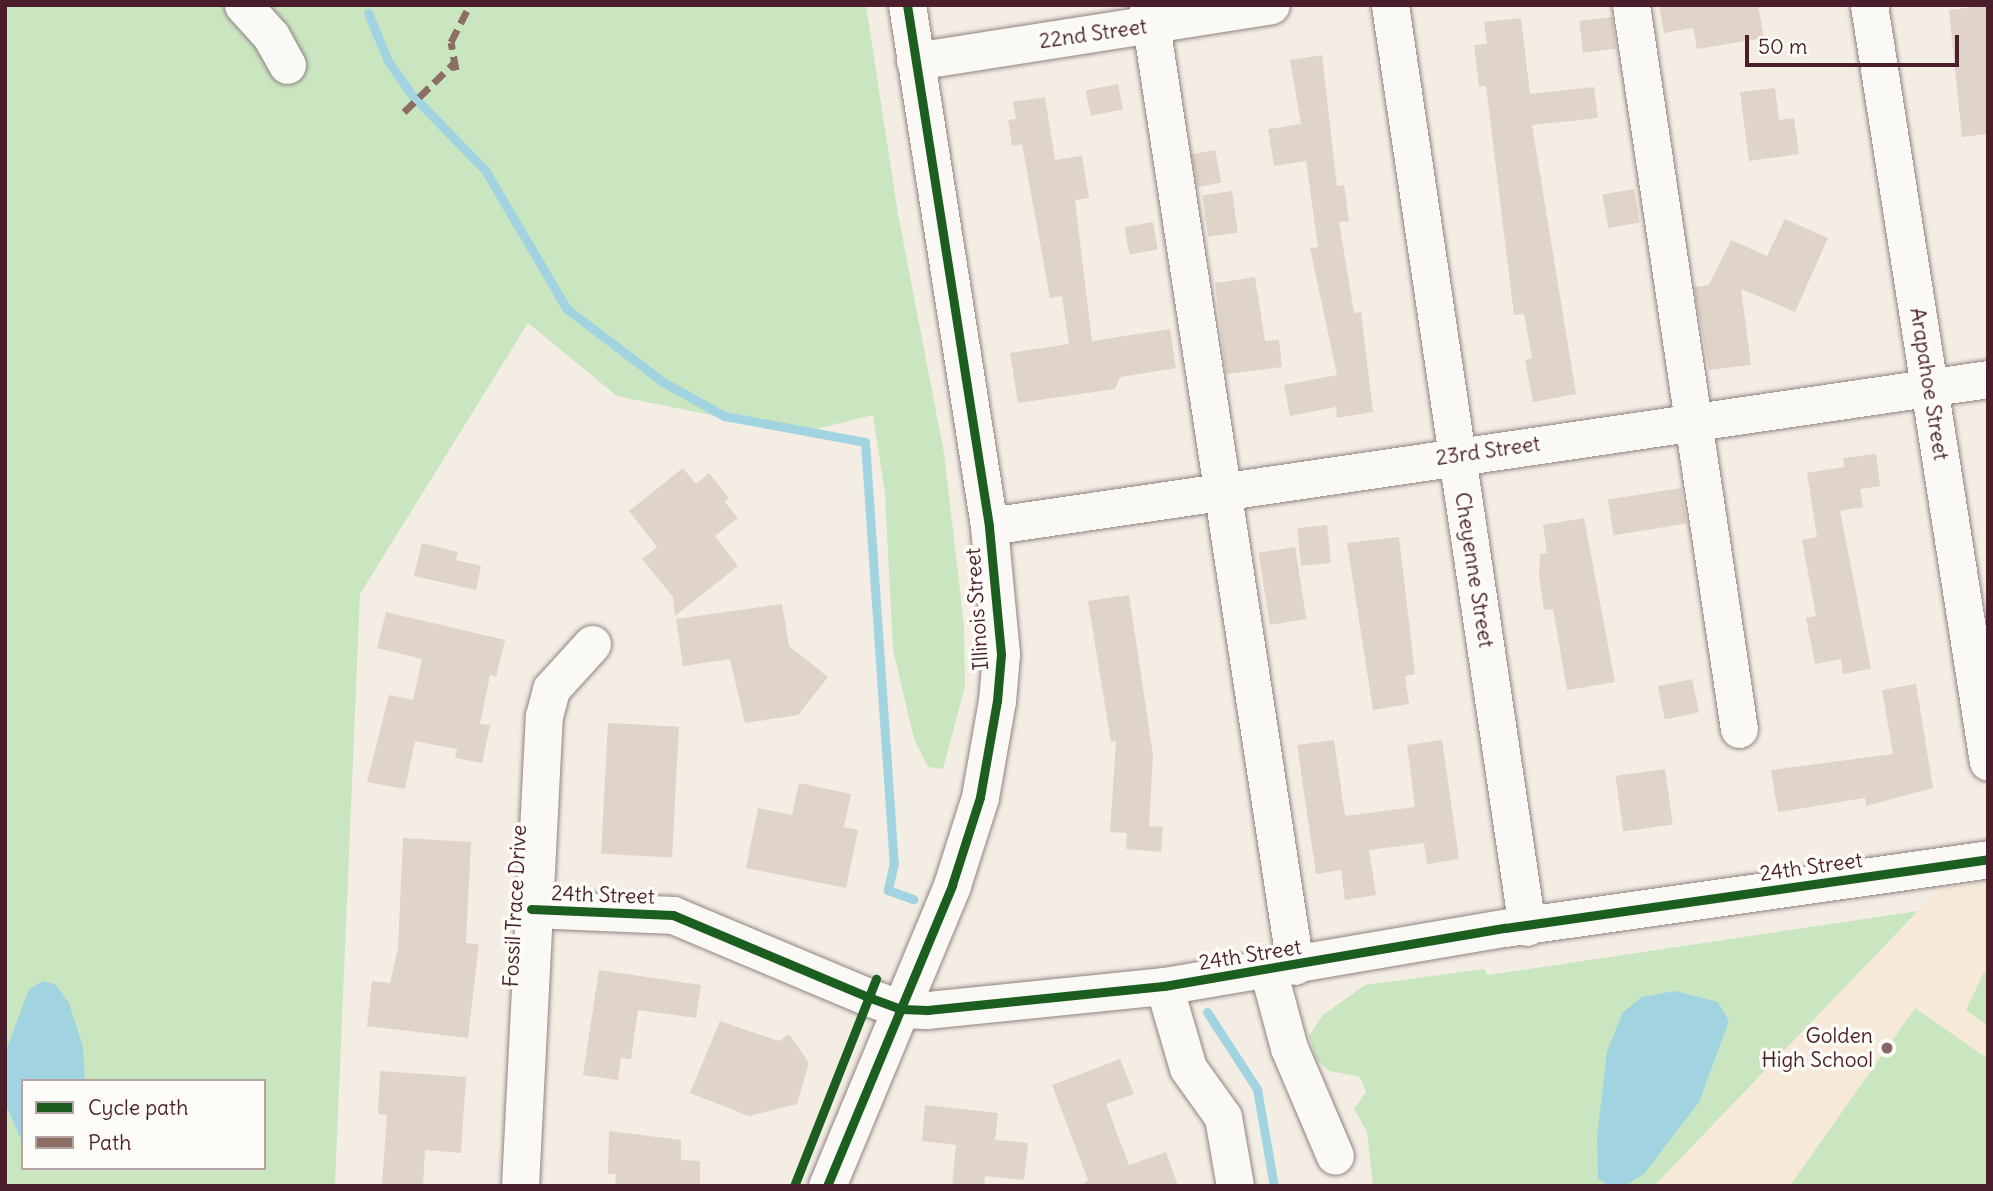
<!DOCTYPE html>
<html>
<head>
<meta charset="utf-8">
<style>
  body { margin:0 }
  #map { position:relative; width:1993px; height:1191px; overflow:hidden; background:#f4ede4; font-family:Delius,sans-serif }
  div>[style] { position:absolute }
  .built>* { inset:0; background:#f6e9d7 }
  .green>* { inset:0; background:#cae6c1 }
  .water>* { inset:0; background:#a2d3e1 }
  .stream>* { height:9px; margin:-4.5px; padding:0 4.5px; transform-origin:4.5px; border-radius:4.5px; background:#a2d3e1 }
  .building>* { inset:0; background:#e0d3c8; transform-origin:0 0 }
  .roads { filter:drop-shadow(0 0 2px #8f8382) drop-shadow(0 0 2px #8f8382) }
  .minor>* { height:37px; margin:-18.5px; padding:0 18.5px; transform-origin:18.5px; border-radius:18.5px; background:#faf9f6 }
  .quiet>* { height:7px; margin-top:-3.5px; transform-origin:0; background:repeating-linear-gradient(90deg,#8d6e63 0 14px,transparent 0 21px) }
  .cycleway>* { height:9px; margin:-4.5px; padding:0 4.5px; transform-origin:4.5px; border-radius:4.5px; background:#1b5e20 }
  .dots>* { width:19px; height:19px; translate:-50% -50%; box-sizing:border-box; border:4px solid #fdfcf7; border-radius:50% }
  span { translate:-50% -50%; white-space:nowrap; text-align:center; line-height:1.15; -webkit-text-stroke:7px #fdfcf7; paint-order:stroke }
  .street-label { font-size:21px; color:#4a1f2b }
  .poi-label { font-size:21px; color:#4a1f2b }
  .right { translate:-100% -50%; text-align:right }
  .frame { position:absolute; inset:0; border:7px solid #4a1f2b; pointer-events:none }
  .legend { position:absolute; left:21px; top:1079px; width:245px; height:91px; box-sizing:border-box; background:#fdfcf7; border:2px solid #b5a4a5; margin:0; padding:9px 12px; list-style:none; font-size:21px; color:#4a1f2b }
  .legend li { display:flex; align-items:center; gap:14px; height:35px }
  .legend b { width:35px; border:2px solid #b5a4a5 }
  .scale { position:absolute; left:1745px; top:35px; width:214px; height:32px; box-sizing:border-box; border:4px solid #4a1f2b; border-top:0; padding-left:9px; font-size:21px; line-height:24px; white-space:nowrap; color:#4a1f2b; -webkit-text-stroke:5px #fdfcf7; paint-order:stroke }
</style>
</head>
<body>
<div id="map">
  <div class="built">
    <i style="clip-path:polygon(1988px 882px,1988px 1186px,1654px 1186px,1940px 889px)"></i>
  </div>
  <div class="green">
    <i style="clip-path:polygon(evenodd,5px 5px,866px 5px,898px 214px,944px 453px,964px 625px,965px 686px,943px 769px,928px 767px,914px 739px,893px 650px,885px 494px,873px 415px,800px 433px,617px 396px,528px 323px,360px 594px,335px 1186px,5px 1186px,5px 5px,23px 1081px,264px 1081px,264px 1168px,23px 1168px,23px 1081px)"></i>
    <i style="clip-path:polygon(1918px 911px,1654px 1186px,1373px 1186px,1367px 1132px,1354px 1109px,1366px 1092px,1360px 1077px,1329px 1071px,1316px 1059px,1309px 1036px,1323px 1015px,1365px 985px,1484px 969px,1488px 975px)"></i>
    <i style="clip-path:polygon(1984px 972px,1988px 975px,1988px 1026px,1966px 1010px)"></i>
    <i style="clip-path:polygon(1915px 1008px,1988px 1059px,1988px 1186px,1790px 1186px)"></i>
  </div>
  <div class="water">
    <i style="clip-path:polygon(44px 981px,56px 985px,69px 1003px,83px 1047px,85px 1081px,23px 1081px,23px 1144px,5px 1102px,5px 1053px,29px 989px)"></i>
    <i style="clip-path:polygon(1675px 991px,1718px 1002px,1729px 1021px,1699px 1102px,1644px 1174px,1624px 1186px,1610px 1186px,1598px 1179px,1597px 1138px,1607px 1051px,1623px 1012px,1642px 997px)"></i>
  </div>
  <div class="stream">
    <i style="left:368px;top:13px;width:52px;rotate:67.4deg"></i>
    <i style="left:388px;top:61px;width:42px;rotate:54.8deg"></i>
    <i style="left:412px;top:95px;width:105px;rotate:45.8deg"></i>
    <i style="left:485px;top:170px;width:161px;rotate:59.5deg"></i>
    <i style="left:567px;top:309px;width:121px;rotate:37.2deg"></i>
    <i style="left:663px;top:382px;width:70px;rotate:29.1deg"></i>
    <i style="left:724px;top:416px;width:143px;rotate:10.4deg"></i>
    <i style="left:865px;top:442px;width:422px;rotate:86.1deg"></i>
    <i style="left:894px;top:863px;width:28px;rotate:103deg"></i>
    <i style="left:888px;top:890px;width:27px;rotate:20deg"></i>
    <i style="left:1207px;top:1012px;width:92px;rotate:57deg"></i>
    <i style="left:1257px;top:1089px;width:98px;rotate:80.1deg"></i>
  </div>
  <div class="building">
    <i style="clip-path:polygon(1659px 5px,1758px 5px,1764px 38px,1697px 49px,1693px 28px,1664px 33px)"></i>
    <i style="clip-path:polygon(1988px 5px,1988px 134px,1962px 137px,1949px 10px)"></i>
    <i style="left:1612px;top:17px;width:32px;height:33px;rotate:83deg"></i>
    <i style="clip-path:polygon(1521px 18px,1530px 94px,1594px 87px,1598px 118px,1532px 125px,1576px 394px,1533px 402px,1525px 360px,1532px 358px,1524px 314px,1514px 315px,1486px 86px,1479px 87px,1474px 45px,1487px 44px,1484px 22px)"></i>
    <i style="clip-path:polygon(1322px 55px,1337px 186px,1344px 185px,1349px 221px,1339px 222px,1354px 313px,1361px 312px,1373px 412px,1337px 418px,1336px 407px,1290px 416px,1284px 385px,1337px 375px,1310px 248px,1318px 247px,1306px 161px,1274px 166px,1268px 129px,1301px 124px,1290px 60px)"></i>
    <i style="left:1118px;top:84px;width:26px;height:33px;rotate:79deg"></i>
    <i style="clip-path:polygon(1775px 88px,1779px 120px,1794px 118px,1799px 154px,1749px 161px,1740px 92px)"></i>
    <i style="clip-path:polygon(1045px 97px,1055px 160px,1082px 156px,1089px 198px,1075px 200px,1092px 341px,1170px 329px,1176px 368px,1120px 377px,1115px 389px,1018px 403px,1010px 353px,1069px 344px,1062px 296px,1050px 298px,1022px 144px,1012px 146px,1008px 120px,1016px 119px,1013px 102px)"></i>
    <i style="left:1215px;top:150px;width:33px;height:24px;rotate:79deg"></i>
    <i style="left:1634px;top:189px;width:34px;height:32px;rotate:80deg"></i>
    <i style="left:1232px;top:191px;width:42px;height:30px;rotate:82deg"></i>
    <i style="clip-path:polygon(1785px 219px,1828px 238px,1795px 312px,1741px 289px,1751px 365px,1709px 370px,1694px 287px,1709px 285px,1731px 240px,1767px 256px)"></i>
    <i style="left:1153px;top:222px;width:28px;height:29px;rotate:80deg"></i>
    <i style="clip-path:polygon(1255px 277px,1265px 341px,1279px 340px,1282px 367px,1226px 374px,1215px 283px)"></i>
    <i style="clip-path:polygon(1876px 454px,1880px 486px,1860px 489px,1863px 507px,1840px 511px,1871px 669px,1843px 674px,1841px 659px,1815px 664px,1806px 618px,1816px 616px,1802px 540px,1817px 537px,1807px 473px,1844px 467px,1843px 458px)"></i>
    <i style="clip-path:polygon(683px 468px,696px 484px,709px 473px,729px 498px,725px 502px,738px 518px,715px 536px,738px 566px,675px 616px,673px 597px,642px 559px,657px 547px,629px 511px)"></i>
    <i style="left:1681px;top:488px;width:36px;height:74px;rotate:81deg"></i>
    <i style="clip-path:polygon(1584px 518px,1615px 682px,1567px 690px,1553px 609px,1544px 610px,1539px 576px,1540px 554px,1547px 553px,1543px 525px)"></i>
    <i style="left:1327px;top:525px;width:38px;height:30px;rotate:84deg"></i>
    <i style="clip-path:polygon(1399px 537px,1415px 674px,1405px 676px,1409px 704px,1373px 710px,1347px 543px)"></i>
    <i style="clip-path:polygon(422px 543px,458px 552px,456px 560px,481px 566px,476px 590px,414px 576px)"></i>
    <i style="left:1295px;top:547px;width:73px;height:37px;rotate:81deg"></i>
    <i style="clip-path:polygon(1129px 595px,1153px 755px,1149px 826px,1163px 827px,1161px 852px,1126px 849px,1127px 833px,1110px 832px,1116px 741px,1111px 742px,1088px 601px)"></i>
    <i style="clip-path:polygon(782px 604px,789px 646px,828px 677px,798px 715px,745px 723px,730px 659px,683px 666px,676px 619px)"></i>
    <i style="clip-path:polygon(386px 612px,505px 640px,496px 677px,490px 675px,480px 724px,490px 725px,482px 763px,455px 758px,457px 749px,415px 741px,405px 789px,367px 782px,389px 695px,413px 700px,422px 659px,377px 648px)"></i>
    <i style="left:1692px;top:679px;width:34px;height:35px;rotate:78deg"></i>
    <i style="clip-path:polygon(1916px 684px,1933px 788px,1866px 806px,1865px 798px,1778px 812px,1771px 770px,1893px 754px,1882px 690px)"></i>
    <i style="left:608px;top:723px;width:71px;height:131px;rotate:3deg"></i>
    <i style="clip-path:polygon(1334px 740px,1345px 816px,1415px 807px,1407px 745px,1442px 740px,1459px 859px,1427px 864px,1424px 843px,1369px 850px,1376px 895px,1345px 900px,1341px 870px,1316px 874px,1297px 745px)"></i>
    <i style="left:1665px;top:769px;width:56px;height:50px;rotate:82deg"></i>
    <i style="clip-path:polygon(799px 783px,851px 794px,844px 827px,858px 830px,846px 888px,746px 868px,758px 808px,792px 815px)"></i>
    <i style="clip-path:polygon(403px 838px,471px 842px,466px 943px,479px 944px,468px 1038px,367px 1026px,372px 981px,390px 983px,398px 948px)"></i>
    <i style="clip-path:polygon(599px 970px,701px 985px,696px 1018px,638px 1010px,631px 1059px,621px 1058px,618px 1080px,583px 1075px)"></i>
    <i style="clip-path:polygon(720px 1021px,779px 1041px,789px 1034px,809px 1063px,797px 1104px,749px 1116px,690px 1093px)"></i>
    <i style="clip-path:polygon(1120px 1059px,1134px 1094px,1106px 1104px,1129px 1165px,1166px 1152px,1178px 1186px,1080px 1186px,1088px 1180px,1052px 1085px)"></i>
    <i style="clip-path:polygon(380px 1071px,466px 1077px,461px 1153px,425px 1150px,423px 1186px,382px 1186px,387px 1115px,378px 1114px)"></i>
    <i style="clip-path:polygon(925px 1105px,998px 1113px,995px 1140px,1028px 1143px,1024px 1180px,985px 1176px,984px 1186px,952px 1186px,956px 1145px,922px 1141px)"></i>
    <i style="clip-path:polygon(609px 1131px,681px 1140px,681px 1160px,700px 1161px,700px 1186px,615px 1186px,616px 1174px,608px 1174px)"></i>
  </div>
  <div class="roads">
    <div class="minor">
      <i style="left:243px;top:5px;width:42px;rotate:47.9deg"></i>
      <i style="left:271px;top:36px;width:33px;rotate:61deg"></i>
      <i style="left:1148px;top:5px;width:972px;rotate:81.3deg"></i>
      <i style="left:1390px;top:5px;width:932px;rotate:81.55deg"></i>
      <i style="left:1631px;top:5px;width:732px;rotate:81.52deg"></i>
      <i style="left:1869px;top:5px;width:766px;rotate:81.07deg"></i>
      <i style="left:915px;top:61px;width:360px;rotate:-8.9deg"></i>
      <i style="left:989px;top:526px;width:1010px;rotate:-8.37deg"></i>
      <i style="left:531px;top:909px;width:142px;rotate:2.4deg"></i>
      <i style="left:673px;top:915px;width:212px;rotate:22.8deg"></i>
      <i style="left:868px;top:997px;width:35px;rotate:20deg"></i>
      <i style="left:901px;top:1009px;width:26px;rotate:2deg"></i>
      <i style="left:927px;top:1010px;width:238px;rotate:-5.8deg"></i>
      <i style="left:1164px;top:986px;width:346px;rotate:-9.7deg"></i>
      <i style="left:1505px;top:928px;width:488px;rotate:-8.1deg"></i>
      <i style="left:1268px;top:970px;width:81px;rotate:74.9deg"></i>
      <i style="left:1289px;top:1048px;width:117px;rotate:66.9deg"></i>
      <i style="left:1164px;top:986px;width:85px;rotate:73.7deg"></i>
      <i style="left:1188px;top:1068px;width:60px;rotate:54.5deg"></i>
      <i style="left:1223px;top:1117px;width:70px;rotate:80.1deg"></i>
      <i style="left:520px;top:1186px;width:471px;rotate:-87.1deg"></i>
      <i style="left:544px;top:716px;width:28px;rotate:-75deg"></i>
      <i style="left:551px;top:689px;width:61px;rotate:-47.7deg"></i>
      <i style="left:827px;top:1186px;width:326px;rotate:-67.4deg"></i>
      <i style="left:952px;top:885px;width:92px;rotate:-72.3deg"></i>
      <i style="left:980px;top:797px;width:97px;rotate:-80deg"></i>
      <i style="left:997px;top:701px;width:47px;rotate:-85.1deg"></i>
      <i style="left:1001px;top:654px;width:129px;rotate:-95.4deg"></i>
      <i style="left:989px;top:526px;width:527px;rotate:-98.94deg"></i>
    </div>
  </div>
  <div class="quiet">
    <i style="left:456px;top:70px;width:28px;rotate:-100deg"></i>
    <i style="left:451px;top:42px;width:37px;rotate:-63deg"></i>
    <i style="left:404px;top:112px;width:70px;rotate:-44.4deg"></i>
  </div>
  <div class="cycleway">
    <i style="left:531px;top:909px;width:142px;rotate:2.4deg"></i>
    <i style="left:673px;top:915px;width:212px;rotate:22.8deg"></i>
    <i style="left:868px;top:997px;width:35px;rotate:20deg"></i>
    <i style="left:901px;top:1009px;width:26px;rotate:2deg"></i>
    <i style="left:927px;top:1010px;width:238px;rotate:-5.8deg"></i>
    <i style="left:1164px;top:986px;width:346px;rotate:-9.7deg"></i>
    <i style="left:1505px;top:928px;width:488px;rotate:-8.1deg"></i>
    <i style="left:794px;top:1186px;width:223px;rotate:-68.4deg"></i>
    <i style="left:827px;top:1186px;width:326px;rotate:-67.4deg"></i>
    <i style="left:952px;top:885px;width:92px;rotate:-72.3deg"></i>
    <i style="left:980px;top:797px;width:97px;rotate:-80deg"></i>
    <i style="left:997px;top:701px;width:47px;rotate:-85.1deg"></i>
    <i style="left:1001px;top:654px;width:129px;rotate:-95.4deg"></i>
    <i style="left:989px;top:526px;width:527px;rotate:-98.94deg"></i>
  </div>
  <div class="dots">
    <i style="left:1887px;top:1048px;background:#86676c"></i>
  </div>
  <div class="street-label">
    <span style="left:1093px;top:34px;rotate:-8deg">22nd Street</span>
    <span style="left:1929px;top:384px;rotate:81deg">Arapahoe Street</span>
    <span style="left:1488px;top:451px;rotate:-8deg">23rd Street</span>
    <span style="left:1474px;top:570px;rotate:81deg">Cheyenne Street</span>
    <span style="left:977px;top:609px;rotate:-94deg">Illinois Street</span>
    <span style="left:1811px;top:867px;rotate:-8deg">24th Street</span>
    <span style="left:603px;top:895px;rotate:2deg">24th Street</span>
    <span style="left:515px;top:906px;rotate:-87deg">Fossil Trace Drive</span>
    <span style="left:1250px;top:955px;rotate:-9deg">24th Street</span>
  </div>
  <div class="poi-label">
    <span class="right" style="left:1873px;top:1048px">Golden<br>High School</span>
  </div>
  <div class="frame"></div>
  <ul class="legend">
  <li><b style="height:9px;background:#1b5e20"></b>Cycle path</li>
  <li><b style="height:9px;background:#8d6e63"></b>Path</li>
  </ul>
  <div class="scale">50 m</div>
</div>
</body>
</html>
